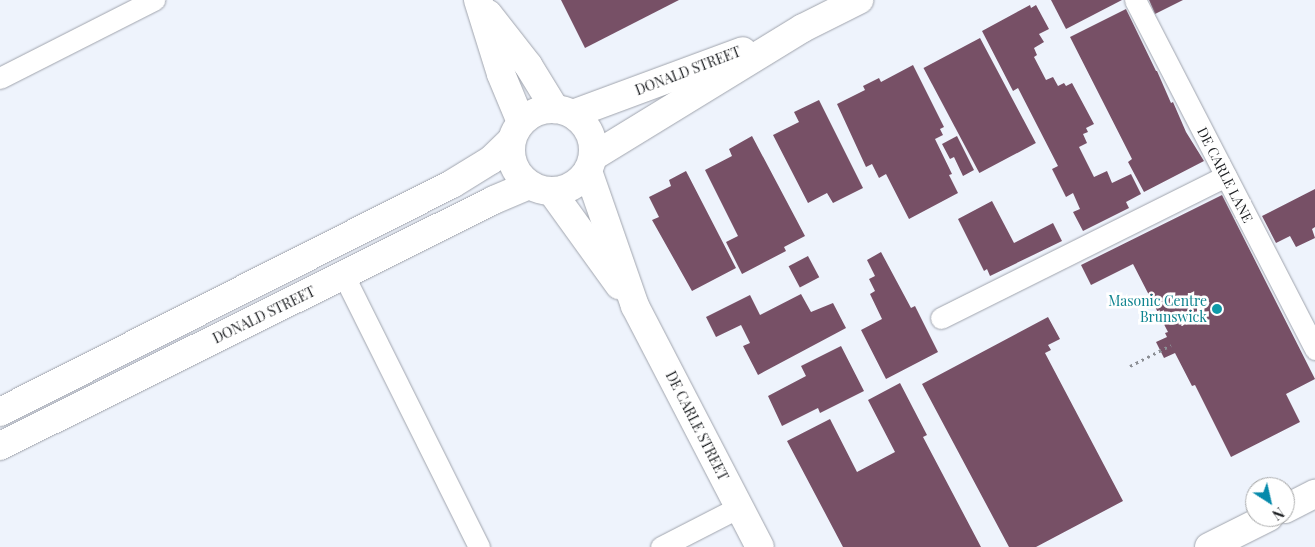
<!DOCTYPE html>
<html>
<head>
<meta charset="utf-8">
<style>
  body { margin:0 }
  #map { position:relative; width:1315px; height:547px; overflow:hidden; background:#eef3fc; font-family:"Playfair Display",serif }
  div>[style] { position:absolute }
  .building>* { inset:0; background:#775066; transform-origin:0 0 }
  .path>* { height:3px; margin-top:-1.5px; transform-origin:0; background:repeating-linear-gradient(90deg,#8c8f95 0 2.5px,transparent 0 6.5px) }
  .roads { filter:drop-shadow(0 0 1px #a0a4ad) drop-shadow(0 0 1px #a0a4ad) }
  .service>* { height:21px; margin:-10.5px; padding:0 10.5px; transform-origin:10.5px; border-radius:10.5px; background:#fff }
  .minor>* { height:28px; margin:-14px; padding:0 14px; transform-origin:14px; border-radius:14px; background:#fff }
  .minor>.ring { margin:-14px; padding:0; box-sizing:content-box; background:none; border:28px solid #fff; border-radius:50% }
  .dots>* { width:14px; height:14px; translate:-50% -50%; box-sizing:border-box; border:2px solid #fff; border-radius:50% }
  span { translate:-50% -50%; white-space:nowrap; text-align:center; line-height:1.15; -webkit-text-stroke:5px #fff; paint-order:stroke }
  .street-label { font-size:14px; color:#1b1d20 }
  .culture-label { font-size:14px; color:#0d838f }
  .right { translate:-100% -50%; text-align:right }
  .north { position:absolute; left:1245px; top:477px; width:50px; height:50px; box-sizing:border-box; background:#fff; border:1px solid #a4a5a6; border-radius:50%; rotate:145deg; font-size:14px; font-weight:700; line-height:20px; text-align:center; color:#1b1d20 }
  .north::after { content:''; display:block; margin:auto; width:18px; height:22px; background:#068aab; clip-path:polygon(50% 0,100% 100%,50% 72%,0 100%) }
</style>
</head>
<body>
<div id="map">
  <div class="building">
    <i style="clip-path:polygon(561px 0,679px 0,585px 48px)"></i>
    <i style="clip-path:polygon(1051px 0,1122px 0,1066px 29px)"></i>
    <i style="clip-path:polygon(1149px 0,1183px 0,1155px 14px)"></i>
    <i style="clip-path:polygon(1030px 5px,1031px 8px,1036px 5px,1049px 29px,1039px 34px,1044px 42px,1034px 48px,1037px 55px,1034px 57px,1046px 80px,1053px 77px,1058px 86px,1064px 83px,1066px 86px,1072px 83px,1094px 124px,1086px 128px,1088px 132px,1083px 134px,1087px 143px,1079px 147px,1094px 177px,1107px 171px,1112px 183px,1131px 174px,1141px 194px,1126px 202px,1129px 208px,1083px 231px,1073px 212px,1080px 209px,1073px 193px,1066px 197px,1052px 169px,1058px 166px,1018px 88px,1013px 91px,982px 31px)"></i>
    <i style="clip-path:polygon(1126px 9px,1156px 71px,1157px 71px,1171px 103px,1173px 102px,1186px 132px,1204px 161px,1144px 192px,1128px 162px,1132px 159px,1070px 37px)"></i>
    <i style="left:980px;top:38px;width:119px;height:64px;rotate:62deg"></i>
    <i style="clip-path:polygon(913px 65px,944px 127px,940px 129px,943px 135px,935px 139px,952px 174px,949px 175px,958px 193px,909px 219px,886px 174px,879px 178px,872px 164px,866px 167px,837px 104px,865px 90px,863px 86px,879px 78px,881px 82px)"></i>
    <i style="clip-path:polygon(819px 100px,863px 188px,833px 203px,827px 193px,808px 203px,773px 135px,799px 122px,794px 112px)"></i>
    <i style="clip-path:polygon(752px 136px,805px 236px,784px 247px,786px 251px,742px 274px,726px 242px,738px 236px,705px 170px,732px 156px,729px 149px)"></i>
    <i style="clip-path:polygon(957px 136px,974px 170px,963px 176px,954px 157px,950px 159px,942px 144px)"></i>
    <i style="clip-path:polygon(686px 171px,736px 268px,692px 291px,652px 220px,659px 217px,649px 197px,671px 186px,669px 180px)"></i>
    <i style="clip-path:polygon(1315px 189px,1315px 227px,1312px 229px,1315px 238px,1296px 247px,1290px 236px,1276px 243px,1262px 216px)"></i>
    <i style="clip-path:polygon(1222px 195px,1315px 379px,1286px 394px,1300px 422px,1231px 457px,1195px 385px,1192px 386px,1175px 353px,1164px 358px,1156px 342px,1167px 337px,1165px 333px,1168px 332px,1133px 264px,1091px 285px,1081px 265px)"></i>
    <i style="clip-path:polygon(992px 201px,1014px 243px,1053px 223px,1062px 241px,990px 276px,987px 269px,984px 271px,958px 219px)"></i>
    <i style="clip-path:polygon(881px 252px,911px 308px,915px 306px,938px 352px,886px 379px,861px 330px,882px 319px,870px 294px,875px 291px,869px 279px,875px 276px,867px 260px)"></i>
    <i style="left:808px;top:256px;width:24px;height:22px;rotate:62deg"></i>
    <i style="clip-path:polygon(801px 294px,811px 312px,833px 303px,846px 328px,758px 375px,743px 346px,750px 343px,741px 325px,716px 337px,706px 317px,750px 295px,760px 315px)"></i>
    <i style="clip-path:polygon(1048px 317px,1060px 339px,1048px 345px,1051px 350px,1045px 353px,1123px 501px,1036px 547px,1009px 547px,922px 384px)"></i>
    <i style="clip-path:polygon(841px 346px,864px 391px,820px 413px,818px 408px,782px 426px,768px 396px,806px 376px,801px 366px)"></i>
    <i style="clip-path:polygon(900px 383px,927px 435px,923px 437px,981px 547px,843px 547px,787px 441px,830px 419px,857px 472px,895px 452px,868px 400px)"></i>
  </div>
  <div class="path">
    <i style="left:1130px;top:366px;width:46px;rotate:-27.1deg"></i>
  </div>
  <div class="roads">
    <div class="service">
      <i style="left:1135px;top:0;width:393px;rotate:62.7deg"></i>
      <i style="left:0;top:78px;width:173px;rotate:-26.9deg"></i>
      <i style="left:344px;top:276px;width:303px;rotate:63.5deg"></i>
      <i style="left:941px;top:318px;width:318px;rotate:-26.5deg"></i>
      <i style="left:661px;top:547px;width:88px;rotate:-27.1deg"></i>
    </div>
    <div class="minor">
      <i style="left:478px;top:0;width:77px;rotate:72.7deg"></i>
      <i style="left:501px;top:74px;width:52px;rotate:67.4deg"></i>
      <i style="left:488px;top:14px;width:65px;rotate:51.9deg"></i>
      <i style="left:528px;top:65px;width:52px;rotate:58.5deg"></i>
      <i class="ring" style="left:511px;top:109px;width:54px;height:54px"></i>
      <i style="left:573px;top:114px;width:181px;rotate:-20.3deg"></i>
      <i style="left:594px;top:156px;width:245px;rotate:-31.5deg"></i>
      <i style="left:803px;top:28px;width:63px;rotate:-26.6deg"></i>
      <i style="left:588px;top:171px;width:143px;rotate:70.8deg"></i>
      <i style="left:635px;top:306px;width:271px;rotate:62.6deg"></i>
      <i style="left:552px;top:192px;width:115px;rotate:54.2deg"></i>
      <i style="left:0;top:412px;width:506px;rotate:-26.77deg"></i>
      <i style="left:452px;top:184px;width:46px;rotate:-31.6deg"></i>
      <i style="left:491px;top:160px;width:28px;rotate:-44deg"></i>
      <i style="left:0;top:446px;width:552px;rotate:-26.47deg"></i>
      <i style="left:494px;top:200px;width:38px;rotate:-23deg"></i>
      <i style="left:1285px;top:509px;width:34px;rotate:-27deg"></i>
      <i style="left:1209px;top:547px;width:67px;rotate:-26.6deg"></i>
    </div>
  </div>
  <div class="dots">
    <i style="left:1217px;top:309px;background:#0f9aa8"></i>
  </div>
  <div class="street-label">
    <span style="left:688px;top:71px;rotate:-21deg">DONALD STREET</span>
    <span style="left:1225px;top:175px;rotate:63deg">DE CARLE LANE</span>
    <span style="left:264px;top:315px;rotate:-26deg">DONALD STREET</span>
    <span style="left:697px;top:426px;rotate:63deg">DE CARLE STREET</span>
  </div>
  <div class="culture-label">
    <span class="right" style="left:1207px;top:309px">Masonic Centre<br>Brunswick</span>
  </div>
  <div class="north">N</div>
</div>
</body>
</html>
